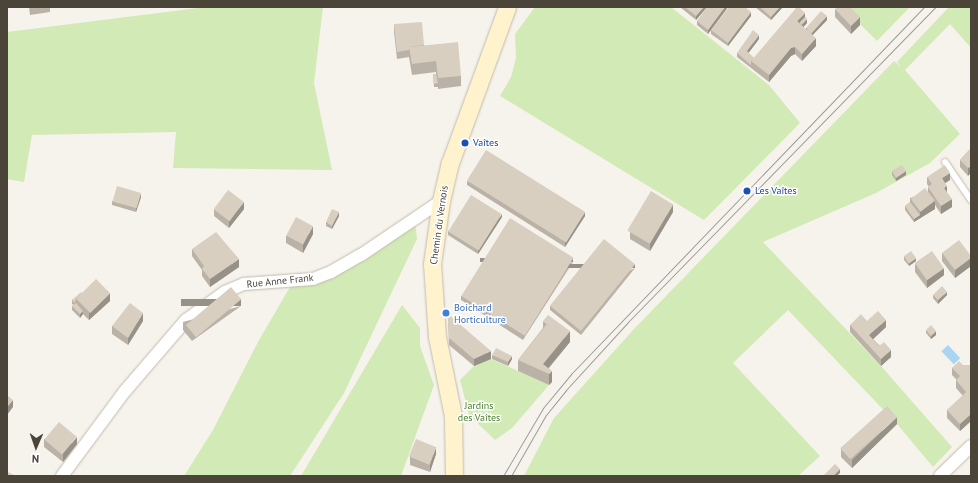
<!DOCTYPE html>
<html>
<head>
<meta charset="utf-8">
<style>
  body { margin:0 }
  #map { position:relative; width:978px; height:483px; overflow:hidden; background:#f6f3ec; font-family:"PT Sans",sans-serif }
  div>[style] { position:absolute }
  .green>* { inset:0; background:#d2eab5 }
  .water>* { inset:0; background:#a9d4f2; transform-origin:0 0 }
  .roads { filter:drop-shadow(0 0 1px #c2bbae) drop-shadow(0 0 1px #c2bbae) }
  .lane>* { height:6px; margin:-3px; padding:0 3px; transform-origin:3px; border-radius:3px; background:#fff }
  .street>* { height:12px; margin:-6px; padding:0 6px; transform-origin:6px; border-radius:6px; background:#fff }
  .secondary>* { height:17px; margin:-8.5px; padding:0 8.5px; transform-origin:8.5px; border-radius:8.5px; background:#fff3cd }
  .tram>* { height:1px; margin:-0.5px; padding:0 0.5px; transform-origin:0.5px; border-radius:0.5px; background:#9a9a9a }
  .wall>* { inset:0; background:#bab2a6 }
  .shaded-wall>* { inset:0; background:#979187; transform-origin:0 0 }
  .building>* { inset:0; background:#d8cfc1; transform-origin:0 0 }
  .dots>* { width:11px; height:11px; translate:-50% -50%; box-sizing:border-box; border:2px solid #fff; border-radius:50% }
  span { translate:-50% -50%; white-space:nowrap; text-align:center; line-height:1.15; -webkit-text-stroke:3px #fff; paint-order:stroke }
  .transit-label { font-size:10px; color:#164399 }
  .left { translate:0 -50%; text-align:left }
  .street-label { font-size:10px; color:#4b4439 }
  .shop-label { font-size:10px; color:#366cbe }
  .park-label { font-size:10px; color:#4a7f2a }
  .frame { position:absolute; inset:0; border:8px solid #4b4439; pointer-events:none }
  .north { position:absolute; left:16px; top:427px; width:40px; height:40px; -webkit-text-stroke:3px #fff; paint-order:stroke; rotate:182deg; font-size:11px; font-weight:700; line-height:16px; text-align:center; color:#4b4439 }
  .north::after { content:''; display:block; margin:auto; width:14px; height:18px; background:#4b4439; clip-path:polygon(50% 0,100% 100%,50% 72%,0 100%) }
</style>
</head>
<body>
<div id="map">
  <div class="green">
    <i style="clip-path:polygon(206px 7px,323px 7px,314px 83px,332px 170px,173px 168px,176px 132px,32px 135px,24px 182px,7px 179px,7px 32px)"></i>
    <i style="clip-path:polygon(535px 7px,671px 7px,769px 85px,800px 123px,704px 220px,500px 96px,511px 77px,516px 58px,515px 34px)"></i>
    <i style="clip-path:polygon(843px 7px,910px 7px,877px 41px)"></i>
    <i style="clip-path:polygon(949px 7px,971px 7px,971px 48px,950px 24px,905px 70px,960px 134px,930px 163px,876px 193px,763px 242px,881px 366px,952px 447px,933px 467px,897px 424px,788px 310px,733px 363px,820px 456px,798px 476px,524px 476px,554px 418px,634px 329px,894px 61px,901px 67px,897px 62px)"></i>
    <i style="clip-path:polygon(415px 222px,417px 239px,344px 393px,290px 476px,184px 476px,213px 430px,259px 340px,290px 287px,333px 277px,367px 259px)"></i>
    <i style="clip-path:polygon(402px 305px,420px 328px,420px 346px,434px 385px,401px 476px,301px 476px)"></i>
    <i style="clip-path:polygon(491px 359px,549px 385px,512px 428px,495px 440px,469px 415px,460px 380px,474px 366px)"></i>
  </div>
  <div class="water">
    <i style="left:948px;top:345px;width:18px;height:9px;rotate:47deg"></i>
  </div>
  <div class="roads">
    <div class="lane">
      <i style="left:945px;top:162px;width:46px;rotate:55.6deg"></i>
    </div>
    <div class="street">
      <i style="left:62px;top:476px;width:106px;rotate:-53.5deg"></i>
      <i style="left:125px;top:391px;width:94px;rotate:-49.3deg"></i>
      <i style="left:186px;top:320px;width:48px;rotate:-35.7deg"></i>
      <i style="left:225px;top:292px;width:21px;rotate:-23deg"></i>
      <i style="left:244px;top:284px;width:69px;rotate:-4.1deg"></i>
      <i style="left:313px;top:279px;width:19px;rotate:-21deg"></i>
      <i style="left:331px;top:272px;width:34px;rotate:-30deg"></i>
      <i style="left:361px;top:255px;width:97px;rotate:-34deg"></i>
      <i style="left:940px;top:476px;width:43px;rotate:-44.1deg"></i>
    </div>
    <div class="secondary">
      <i style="left:454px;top:476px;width:60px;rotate:-91deg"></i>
      <i style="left:453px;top:416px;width:81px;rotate:-101.4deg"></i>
      <i style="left:437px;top:337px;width:73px;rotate:-93.9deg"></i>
      <i style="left:432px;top:264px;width:64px;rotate:-81.9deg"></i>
      <i style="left:441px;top:201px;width:39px;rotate:-77deg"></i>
      <i style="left:450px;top:163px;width:166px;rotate:-69.9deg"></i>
    </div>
  </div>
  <div class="tram">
    <i style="left:503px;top:476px;width:79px;rotate:-59.5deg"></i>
    <i style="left:543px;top:408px;width:45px;rotate:-50.4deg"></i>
    <i style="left:572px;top:373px;width:508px;rotate:-46.12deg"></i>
    <i style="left:511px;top:476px;width:70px;rotate:-60.2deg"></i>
    <i style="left:546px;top:415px;width:32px;rotate:-51deg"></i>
    <i style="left:566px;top:390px;width:92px;rotate:-47.6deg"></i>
    <i style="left:628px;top:322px;width:440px;rotate:-45.7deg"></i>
  </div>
  <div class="wall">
    <i style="clip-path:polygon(29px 7px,50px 7px,50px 12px,30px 15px)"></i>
    <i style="clip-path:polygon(680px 7px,707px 7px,696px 20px)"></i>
    <i style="clip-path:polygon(728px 7px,708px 34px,697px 25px,697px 21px)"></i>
    <i style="clip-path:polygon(755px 7px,783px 7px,771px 20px)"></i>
    <i style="clip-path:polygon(835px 9px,860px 25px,851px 34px,835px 17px)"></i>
    <i style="clip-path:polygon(751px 16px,728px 46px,711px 34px,711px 30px)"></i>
    <i style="clip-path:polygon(805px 17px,807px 23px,803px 27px,806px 30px,806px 28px,827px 20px,812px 35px,816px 46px,802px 61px,795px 54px,791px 56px,769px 82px,737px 57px,737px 53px,759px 39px,748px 53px,754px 58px)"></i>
    <i style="clip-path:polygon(394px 24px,424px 45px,461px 76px,461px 86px,438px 89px,438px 87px,434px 87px,433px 74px,436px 74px,436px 72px,412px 75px,409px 57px,397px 59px,394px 32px)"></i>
    <i style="clip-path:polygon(971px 148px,968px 176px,960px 167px,960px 160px)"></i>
    <i style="clip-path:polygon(892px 171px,906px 175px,896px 181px,892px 175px)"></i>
    <i style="clip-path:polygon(927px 177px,950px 180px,945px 183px,947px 193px,952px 207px,941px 214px,935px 205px,935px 209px,914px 222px,905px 210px,905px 206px,910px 202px,910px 198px,928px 192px,928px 187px,929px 187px,927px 184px)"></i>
    <i style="clip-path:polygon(467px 181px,585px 216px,565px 247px,467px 185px)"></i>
    <i style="clip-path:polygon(141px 197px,136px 212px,112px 205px,112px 201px)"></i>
    <i style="clip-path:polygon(214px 209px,244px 209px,229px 228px,214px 216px)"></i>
    <i style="clip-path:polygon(673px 212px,650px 251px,630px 239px,630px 232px)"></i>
    <i style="clip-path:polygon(339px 216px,332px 229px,326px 226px,326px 222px)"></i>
    <i style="clip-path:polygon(502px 217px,478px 254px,448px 235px,448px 231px)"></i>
    <i style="clip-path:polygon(313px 234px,303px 253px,286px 243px,286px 236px)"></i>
    <i style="clip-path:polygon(192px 249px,239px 267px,210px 287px,202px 276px,202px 270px,192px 256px)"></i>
    <i style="clip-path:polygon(942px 253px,971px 256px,971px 266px,955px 278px,942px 261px)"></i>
    <i style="clip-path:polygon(904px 256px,916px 261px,909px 266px,904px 260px)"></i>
    <i style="clip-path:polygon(573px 262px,523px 340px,461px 300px,461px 296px)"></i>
    <i style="clip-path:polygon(915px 264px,944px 275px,927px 288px,915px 272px)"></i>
    <i style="clip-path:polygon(635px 268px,581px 335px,550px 310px,550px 306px)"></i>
    <i style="clip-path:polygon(82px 293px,110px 301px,89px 320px,83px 314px,80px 318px,72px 310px,72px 306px,74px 305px,72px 304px,72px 300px)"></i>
    <i style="clip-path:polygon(933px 295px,947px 295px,938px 304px,933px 298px)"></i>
    <i style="clip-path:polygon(241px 306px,192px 341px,183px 330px,183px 322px)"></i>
    <i style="clip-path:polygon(448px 314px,491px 359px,474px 366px,449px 345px)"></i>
    <i style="clip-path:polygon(143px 321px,128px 345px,112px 334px,112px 326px)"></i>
    <i style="clip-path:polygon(543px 321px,570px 342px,549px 368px,552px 382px,549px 385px,518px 371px,518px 360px,543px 328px)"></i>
    <i style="clip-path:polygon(867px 321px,886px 327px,873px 339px,891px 357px,881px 366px,850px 332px,850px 325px)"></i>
    <i style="clip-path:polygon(926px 330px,936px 335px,931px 339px,926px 333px)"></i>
    <i style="clip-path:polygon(492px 355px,512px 359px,508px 366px,492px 359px)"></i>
    <i style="clip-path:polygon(963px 365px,971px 365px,971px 421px,960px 431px,947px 418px,947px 410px,963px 396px,956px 388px,956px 379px,952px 375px,952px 368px)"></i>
    <i style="clip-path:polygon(897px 424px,852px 468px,841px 457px,841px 449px)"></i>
    <i style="clip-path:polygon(44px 439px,77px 444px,63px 462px,44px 447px)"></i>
    <i style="clip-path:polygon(436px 454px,430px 472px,410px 465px,410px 457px)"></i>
  </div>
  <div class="shaded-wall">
    <i style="clip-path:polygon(704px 7px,707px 7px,696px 20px,696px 16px)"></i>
    <i style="clip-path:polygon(725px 7px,728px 7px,708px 34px,708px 30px)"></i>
    <i style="clip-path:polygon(780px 7px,783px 7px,771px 20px,771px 17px)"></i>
    <i style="clip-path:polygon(751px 12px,751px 16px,728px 46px,728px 43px)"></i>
    <i style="clip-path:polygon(805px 13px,805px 20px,799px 27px,797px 21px)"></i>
    <i style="clip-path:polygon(827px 16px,827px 20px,809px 39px,809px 35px)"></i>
    <i style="clip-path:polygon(860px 17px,860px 25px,851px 34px,851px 26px)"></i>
    <i style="clip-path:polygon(807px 19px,807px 23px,800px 31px,800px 27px)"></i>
    <i style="clip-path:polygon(759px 35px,759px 39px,747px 55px,747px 51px)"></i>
    <i style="clip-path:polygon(816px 38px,816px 46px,802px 61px,802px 54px)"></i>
    <i style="clip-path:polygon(795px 47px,795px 54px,791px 56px,769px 82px,769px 75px,791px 48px)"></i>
    <i style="clip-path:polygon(971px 166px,971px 173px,968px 176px,968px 168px)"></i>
    <i style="clip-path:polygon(906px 171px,906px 175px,896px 181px,896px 178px)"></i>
    <i style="clip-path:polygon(950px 173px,950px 180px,942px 185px,942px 178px)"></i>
    <i style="clip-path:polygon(947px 186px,947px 193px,944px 188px)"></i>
    <i style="clip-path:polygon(141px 193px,141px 197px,136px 212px,136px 208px)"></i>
    <i style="clip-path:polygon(952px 199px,952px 207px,941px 214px,941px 206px)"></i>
    <i style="clip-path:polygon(935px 201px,935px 209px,914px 222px,914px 219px,920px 215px,920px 211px)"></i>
    <i style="clip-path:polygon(244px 202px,244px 209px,229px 228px,229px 220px)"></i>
    <i style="clip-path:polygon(673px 204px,673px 212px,650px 251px,650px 244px)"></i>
    <i style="clip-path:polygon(339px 212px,339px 216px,332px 229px,332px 226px)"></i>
    <i style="clip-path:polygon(585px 212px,585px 216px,565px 247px,565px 243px)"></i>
    <i style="clip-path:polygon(502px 214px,502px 217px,478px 254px,478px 250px)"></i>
    <i style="clip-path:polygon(313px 226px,313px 234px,303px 253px,303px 245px)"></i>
    <i style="left:573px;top:258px;width:4px;height:93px;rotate:90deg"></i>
    <i style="clip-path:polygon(916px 258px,916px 261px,909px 266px,909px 263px)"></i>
    <i style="clip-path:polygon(971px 258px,971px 266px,955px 278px,955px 270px)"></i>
    <i style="clip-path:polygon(239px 259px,239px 267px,210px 287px,210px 279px)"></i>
    <i style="left:635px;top:264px;width:4px;height:86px;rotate:90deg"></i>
    <i style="clip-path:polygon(944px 268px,944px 275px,927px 288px,927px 280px)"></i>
    <i style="clip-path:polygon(947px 292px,947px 295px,938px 304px,938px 300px)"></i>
    <i style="clip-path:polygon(110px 293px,110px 301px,89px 320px,89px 313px)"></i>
    <i style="left:241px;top:299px;width:7px;height:60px;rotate:90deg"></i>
    <i style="clip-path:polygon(83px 311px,83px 314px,80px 318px,80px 314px)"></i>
    <i style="clip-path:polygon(143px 313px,143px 321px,128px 345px,128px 338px)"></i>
    <i style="clip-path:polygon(886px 320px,886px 327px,869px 343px,869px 335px)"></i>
    <i style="clip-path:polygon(570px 331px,570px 342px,545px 372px,543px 364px)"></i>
    <i style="clip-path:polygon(936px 331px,936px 335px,931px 339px,931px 336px)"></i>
    <i style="clip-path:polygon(891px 350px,891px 357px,881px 366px,881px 359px)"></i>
    <i style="clip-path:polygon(491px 351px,491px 359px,474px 366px,474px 359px)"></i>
    <i style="clip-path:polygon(512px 356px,512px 359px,508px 366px,508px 362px)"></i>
    <i style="clip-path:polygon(552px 371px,552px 382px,549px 385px,549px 374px)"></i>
    <i style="clip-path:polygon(13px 400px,13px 407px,7px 415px,7px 407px)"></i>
    <i style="clip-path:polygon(971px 414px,971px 421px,960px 431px,960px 424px)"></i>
    <i style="clip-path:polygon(897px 417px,897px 424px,852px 468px,852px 460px)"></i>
    <i style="clip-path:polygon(77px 437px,77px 444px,63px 462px,63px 454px)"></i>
    <i style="clip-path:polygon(436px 447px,436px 454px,430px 472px,430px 465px)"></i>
    <i style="clip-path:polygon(840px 469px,840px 473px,837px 476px,833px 476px)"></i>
  </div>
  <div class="building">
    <i style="clip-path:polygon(685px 7px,704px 7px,696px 16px)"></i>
    <i style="clip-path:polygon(707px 7px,725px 7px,708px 30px,697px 21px)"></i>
    <i style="clip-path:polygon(729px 7px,745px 7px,751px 12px,728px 43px,711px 30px)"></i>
    <i style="clip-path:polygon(760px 7px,780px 7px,771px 17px)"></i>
    <i style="clip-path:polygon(797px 7px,799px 7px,805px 13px,797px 21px,816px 38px,802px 54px,795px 47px,791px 48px,769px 75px,751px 61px)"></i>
    <i style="clip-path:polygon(837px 7px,850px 7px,860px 17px,851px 26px,835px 9px)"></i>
    <i style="clip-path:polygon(821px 11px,827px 16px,811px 34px,807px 30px,808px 29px,806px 28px)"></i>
    <i style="left:805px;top:17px;width:3px;height:8px;rotate:45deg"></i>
    <i style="clip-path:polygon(422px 22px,424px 45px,409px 47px,409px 50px,397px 52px,394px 24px)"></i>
    <i style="clip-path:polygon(753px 30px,759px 35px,747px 51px,754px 58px,751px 61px,751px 65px,737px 53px)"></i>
    <i style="clip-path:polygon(458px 42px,461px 76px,438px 78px,436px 61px,412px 64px,409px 47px)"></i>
    <i style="clip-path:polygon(433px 74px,436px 74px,438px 83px,434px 84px)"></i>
    <i style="clip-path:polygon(971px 148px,971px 166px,968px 168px,960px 160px)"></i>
    <i style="left:486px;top:150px;width:117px;height:36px;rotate:32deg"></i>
    <i style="clip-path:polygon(902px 165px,906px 171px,896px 178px,892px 171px)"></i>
    <i style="clip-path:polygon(945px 165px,950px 173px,942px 178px,947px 186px,944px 188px,952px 199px,941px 206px,928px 187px,932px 184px,927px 177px)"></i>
    <i style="left:117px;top:186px;width:25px;height:16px;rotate:16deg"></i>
    <i style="left:925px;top:188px;width:16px;height:18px;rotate:52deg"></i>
    <i style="left:228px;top:190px;width:20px;height:24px;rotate:37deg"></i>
    <i style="left:651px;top:191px;width:26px;height:46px;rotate:31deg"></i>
    <i style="left:471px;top:195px;width:36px;height:43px;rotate:32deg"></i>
    <i style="clip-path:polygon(910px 202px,920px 215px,914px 219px,905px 206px)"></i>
    <i style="clip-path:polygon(332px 209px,339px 212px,332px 226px,326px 222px)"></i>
    <i style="left:296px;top:217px;width:19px;height:21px;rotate:28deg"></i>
    <i style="left:510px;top:218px;width:75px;height:92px;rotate:32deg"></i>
    <i style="clip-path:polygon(216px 232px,239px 259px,210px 279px,202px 269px,204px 266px,192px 249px)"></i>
    <i style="left:604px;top:239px;width:40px;height:86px;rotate:39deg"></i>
    <i style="clip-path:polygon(959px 240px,971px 256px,971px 258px,955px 270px,942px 253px)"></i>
    <i style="left:911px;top:251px;width:9px;height:9px;rotate:54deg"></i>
    <i style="left:932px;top:251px;width:21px;height:21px;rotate:55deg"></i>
    <i style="left:96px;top:279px;width:20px;height:28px;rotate:45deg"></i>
    <i style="clip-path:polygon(942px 286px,947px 292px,938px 300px,933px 295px)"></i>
    <i style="left:231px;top:287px;width:16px;height:59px;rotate:50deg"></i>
    <i style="clip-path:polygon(81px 292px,82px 293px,76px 299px,75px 303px,72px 300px)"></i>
    <i style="clip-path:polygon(76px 303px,83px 311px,80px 314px,72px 306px)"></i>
    <i style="clip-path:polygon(130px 303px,143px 313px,128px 338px,112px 326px)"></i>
    <i style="clip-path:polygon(878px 311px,886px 320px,869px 335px,879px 346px,884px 342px,891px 350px,881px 359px,850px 325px,861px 314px,867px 321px)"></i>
    <i style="clip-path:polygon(448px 314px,491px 351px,474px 359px,449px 338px)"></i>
    <i style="clip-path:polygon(548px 315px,570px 331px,543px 364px,552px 371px,549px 374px,518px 360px,547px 324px,543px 321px)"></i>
    <i style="clip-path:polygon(931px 325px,936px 331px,931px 336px,926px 330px)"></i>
    <i style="clip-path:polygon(496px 348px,512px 356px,508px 362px,492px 355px)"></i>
    <i style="clip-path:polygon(959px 361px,963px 365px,971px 365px,971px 414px,960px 424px,947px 410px,966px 392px,956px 380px,960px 376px,952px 368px)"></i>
    <i style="clip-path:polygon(7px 395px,13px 400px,7px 407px)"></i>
    <i style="left:887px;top:406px;width:15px;height:63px;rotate:48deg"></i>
    <i style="left:59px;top:422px;width:23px;height:23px;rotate:40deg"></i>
    <i style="left:416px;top:439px;width:22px;height:19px;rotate:22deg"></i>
    <i style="clip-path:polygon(835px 464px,840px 469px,833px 476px,823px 476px)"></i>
    <i style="clip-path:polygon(8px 472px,14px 475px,15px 476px,7px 476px)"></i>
  </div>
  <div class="dots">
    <i style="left:465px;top:143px;background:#1a4fb4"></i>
    <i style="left:747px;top:191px;background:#1a4fb4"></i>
    <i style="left:446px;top:313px;background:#3f7fe0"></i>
  </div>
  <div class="transit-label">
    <span class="left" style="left:473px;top:143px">Vaîtes</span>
    <span class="left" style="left:755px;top:191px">Les Vaîtes</span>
  </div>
  <div class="street-label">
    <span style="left:439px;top:225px;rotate:-82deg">Chemin du Vernois</span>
    <span style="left:280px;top:281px;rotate:-6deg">Rue Anne Frank</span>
  </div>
  <div class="shop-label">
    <span class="left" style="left:454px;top:313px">Boichard<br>Horticulture</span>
  </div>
  <div class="park-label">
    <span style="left:479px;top:411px">Jardins<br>des Vaîtes</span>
  </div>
  <div class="frame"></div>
  <div class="north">N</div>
</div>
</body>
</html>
